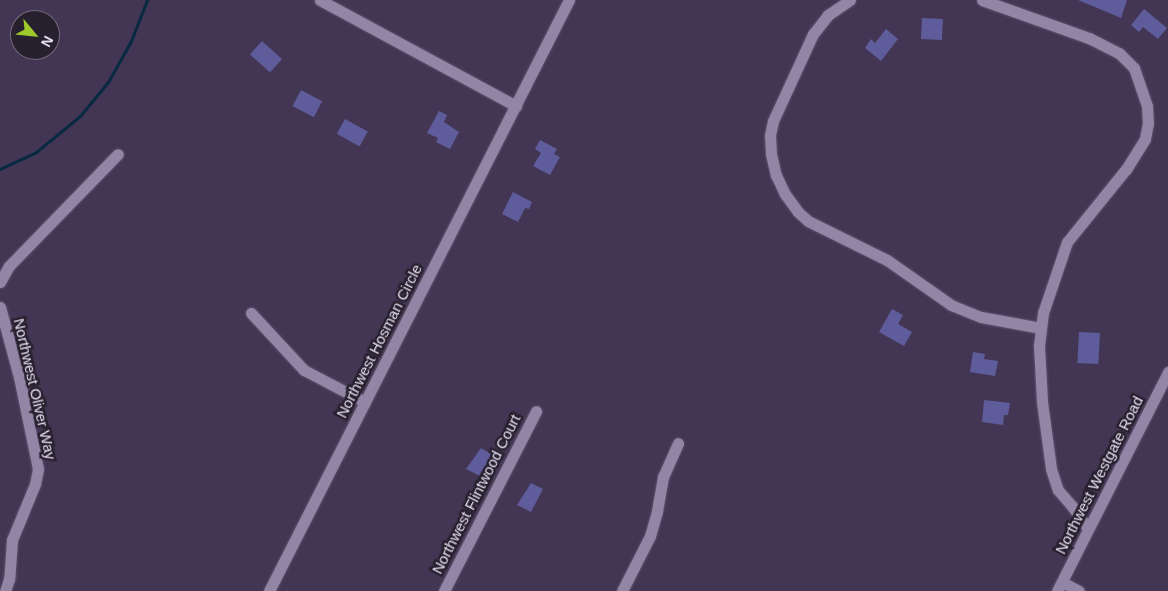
<!DOCTYPE html>
<html>
<head>
<meta charset="utf-8">
<style>
  body { margin:0 }
  #map { position:relative; width:1168px; height:591px; overflow:hidden; background:#433654; font-family:Helvetica,sans-serif }
  div>[style] { position:absolute }
  .stream>* { height:3px; margin:-1.5px; padding:0 1.5px; transform-origin:1.5px; border-radius:1.5px; background:#072941 }
  .building>* { inset:0; background:#5e5c9b; transform-origin:0 0 }
  .roads { filter:drop-shadow(0 0 1px #5e536c) drop-shadow(0 0 1px #5e536c) }
  .minor>* { height:11px; margin:-5.5px; padding:0 5.5px; transform-origin:5.5px; border-radius:5.5px; background:#9285a6 }
  span { translate:-50% -50%; white-space:nowrap; text-align:center; line-height:1.15; -webkit-text-stroke:5px #27212f; paint-order:stroke }
  .street-label { font-size:15px; color:#e5def0 }
  .north { position:absolute; left:10px; top:10px; width:50px; height:50px; box-sizing:border-box; background:#27212f; border:1px solid #736d7c; border-radius:50%; rotate:118deg; font-size:14px; font-weight:700; line-height:20px; text-align:center; color:#e5def0 }
  .north::after { content:''; display:block; margin:auto; width:18px; height:22px; background:#a0c92b; clip-path:polygon(50% 0,100% 100%,50% 72%,0 100%) }
</style>
</head>
<body>
<div id="map">
  <div class="stream">
    <i style="left:0;top:169px;width:40px;rotate:-25deg"></i>
    <i style="left:36px;top:152px;width:57px;rotate:-39.3deg"></i>
    <i style="left:80px;top:116px;width:44px;rotate:-50.5deg"></i>
    <i style="left:108px;top:82px;width:47px;rotate:-60.7deg"></i>
    <i style="left:131px;top:41px;width:44px;rotate:-68.7deg"></i>
  </div>
  <div class="building">
    <i style="clip-path:polygon(1078px 0,1127px 0,1121px 18px)"></i>
    <i style="clip-path:polygon(1144px 9px,1167px 28px,1158px 39px,1143px 27px,1139px 32px,1131px 25px)"></i>
    <i style="left:922px;top:18px;width:21px;height:21px;rotate:3deg"></i>
    <i style="clip-path:polygon(886px 29px,898px 39px,881px 61px,865px 48px,871px 39px,875px 43px)"></i>
    <i style="left:262px;top:41px;width:27px;height:18px;rotate:42deg"></i>
    <i style="left:301px;top:90px;width:24px;height:18px;rotate:28deg"></i>
    <i style="clip-path:polygon(439px 111px,447px 115px,444px 122px,459px 132px,450px 149px,436px 142px,438px 138px,427px 133px)"></i>
    <i style="left:345px;top:119px;width:26px;height:17px;rotate:29deg"></i>
    <i style="clip-path:polygon(540px 140px,557px 149px,554px 154px,560px 157px,550px 175px,533px 166px,541px 153px,535px 149px)"></i>
    <i style="clip-path:polygon(513px 192px,532px 202px,529px 209px,525px 208px,518px 222px,502px 214px)"></i>
    <i style="clip-path:polygon(892px 309px,903px 315px,898px 324px,912px 332px,904px 346px,879px 332px)"></i>
    <i style="left:1079px;top:332px;width:21px;height:31px;rotate:3deg"></i>
    <i style="clip-path:polygon(973px 352px,985px 354px,984px 359px,998px 361px,995px 376px,970px 372px)"></i>
    <i style="clip-path:polygon(984px 400px,1010px 403px,1008px 415px,1004px 415px,1003px 425px,982px 422px)"></i>
    <i style="clip-path:polygon(481px 448px,491px 454px,480px 476px,466px 469px)"></i>
    <i style="clip-path:polygon(531px 483px,543px 489px,531px 512px,517px 505px)"></i>
  </div>
  <div class="roads">
    <div class="minor">
      <i style="left:320px;top:0;width:223px;rotate:28.4deg"></i>
      <i style="left:850px;top:0;width:27px;rotate:146deg"></i>
      <i style="left:828px;top:15px;width:24px;rotate:128deg"></i>
      <i style="left:813px;top:34px;width:96px;rotate:114.7deg"></i>
      <i style="left:773px;top:121px;width:14px;rotate:102deg"></i>
      <i style="left:770px;top:135px;width:19px;rotate:87deg"></i>
      <i style="left:771px;top:154px;width:22px;rotate:77deg"></i>
      <i style="left:776px;top:175px;width:21px;rotate:65deg"></i>
      <i style="left:785px;top:194px;width:22px;rotate:54deg"></i>
      <i style="left:798px;top:212px;width:13px;rotate:42deg"></i>
      <i style="left:808px;top:221px;width:88px;rotate:26.3deg"></i>
      <i style="left:887px;top:260px;width:78px;rotate:35.1deg"></i>
      <i style="left:951px;top:305px;width:32px;rotate:22deg"></i>
      <i style="left:981px;top:317px;width:61px;rotate:10.4deg"></i>
      <i style="left:982px;top:0;width:114px;rotate:19.6deg"></i>
      <i style="left:1089px;top:38px;width:34px;rotate:27deg"></i>
      <i style="left:1119px;top:53px;width:21px;rotate:45deg"></i>
      <i style="left:1134px;top:68px;width:40px;rotate:71.1deg"></i>
      <i style="left:1147px;top:106px;width:17px;rotate:87deg"></i>
      <i style="left:1148px;top:123px;width:16px;rotate:101deg"></i>
      <i style="left:1145px;top:139px;width:36px;rotate:122deg"></i>
      <i style="left:1126px;top:169px;width:94px;rotate:128.9deg"></i>
      <i style="left:1067px;top:242px;width:75px;rotate:108.7deg"></i>
      <i style="left:1043px;top:313px;width:33px;rotate:97deg"></i>
      <i style="left:1039px;top:346px;width:56px;rotate:86.9deg"></i>
      <i style="left:1042px;top:402px;width:68px;rotate:82.3deg"></i>
      <i style="left:1051px;top:469px;width:22px;rotate:72deg"></i>
      <i style="left:1058px;top:490px;width:21px;rotate:49deg"></i>
      <i style="left:1072px;top:506px;width:28px;rotate:55deg"></i>
      <i style="left:0;top:282px;width:18px;rotate:-61deg"></i>
      <i style="left:9px;top:266px;width:156px;rotate:-45.8deg"></i>
      <i style="left:0;top:307px;width:73px;rotate:74.8deg"></i>
      <i style="left:19px;top:377px;width:94px;rotate:78.3deg"></i>
      <i style="left:38px;top:469px;width:15px;rotate:101deg"></i>
      <i style="left:35px;top:484px;width:61px;rotate:112.3deg"></i>
      <i style="left:12px;top:540px;width:39px;rotate:94deg"></i>
      <i style="left:9px;top:579px;width:13px;rotate:108deg"></i>
      <i style="left:251px;top:313px;width:78px;rotate:47.1deg"></i>
      <i style="left:304px;top:370px;width:69px;rotate:27.7deg"></i>
      <i style="left:1062px;top:582px;width:19px;rotate:28deg"></i>
      <i style="left:269px;top:591px;width:663px;rotate:-63.09deg"></i>
      <i style="left:444px;top:591px;width:202px;rotate:-62.9deg"></i>
      <i style="left:622px;top:591px;width:62px;rotate:-63deg"></i>
      <i style="left:650px;top:536px;width:26px;rotate:-74deg"></i>
      <i style="left:657px;top:511px;width:35px;rotate:-80deg"></i>
      <i style="left:663px;top:477px;width:37px;rotate:-66deg"></i>
      <i style="left:1057px;top:591px;width:246px;rotate:-63.1deg"></i>
    </div>
  </div>
  <div class="street-label">
    <span style="left:379px;top:341px;rotate:-63deg">Northwest Hosman Circle</span>
    <span style="left:35px;top:389px;rotate:77deg">Northwest Oliver Way</span>
    <span style="left:1099px;top:475px;rotate:-63deg">Northwest Westgate Road</span>
    <span style="left:476px;top:494px;rotate:-63deg">Northwest Flintwood Court</span>
  </div>
  <div class="north">N</div>
</div>
</body>
</html>
